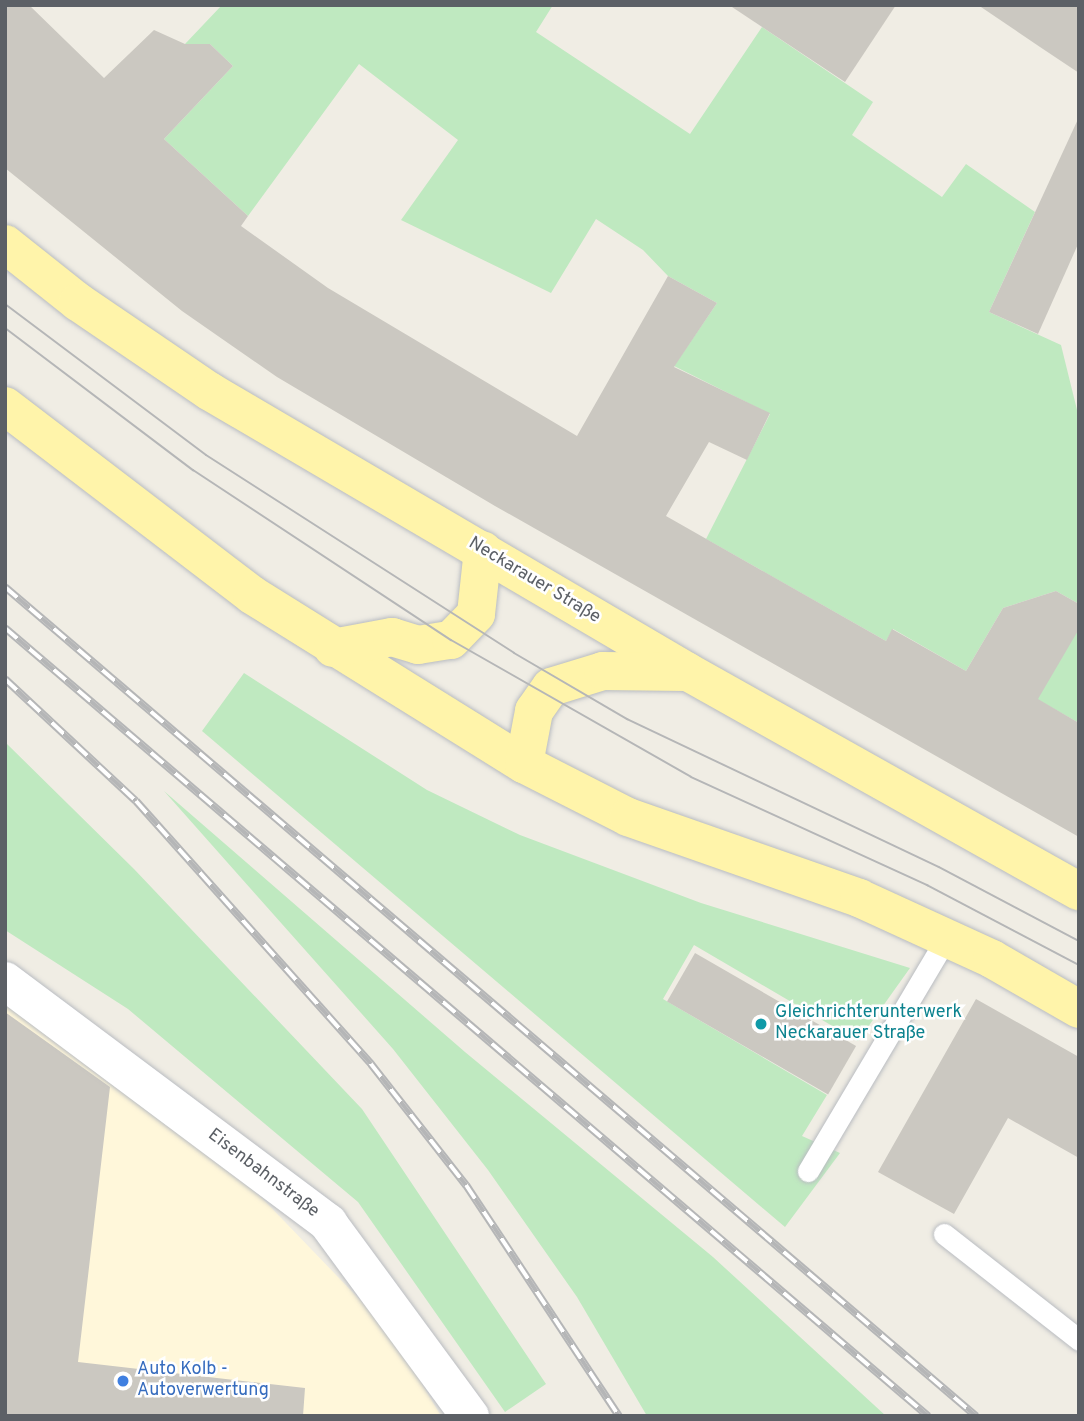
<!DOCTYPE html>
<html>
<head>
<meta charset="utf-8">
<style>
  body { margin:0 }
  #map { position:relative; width:1084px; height:1421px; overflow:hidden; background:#f0ede4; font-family:Overpass,sans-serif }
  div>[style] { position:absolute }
  .commercial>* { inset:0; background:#fff7da }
  .green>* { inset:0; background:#bfe9c0 }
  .building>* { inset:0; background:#cbc8c1; transform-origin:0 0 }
  .roads { filter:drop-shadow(0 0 2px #b9bcc1) drop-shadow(0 0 2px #b9bcc1) }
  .service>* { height:21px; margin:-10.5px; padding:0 10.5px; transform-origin:10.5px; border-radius:10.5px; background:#fff }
  .minor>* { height:38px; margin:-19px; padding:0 19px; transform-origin:19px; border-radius:19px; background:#fff }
  .primary>* { height:38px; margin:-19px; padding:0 19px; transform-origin:19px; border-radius:19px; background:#fff4aa }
  .tram>* { height:2px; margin:-1px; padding:0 1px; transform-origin:1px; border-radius:1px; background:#b5b6b7 }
  .rail>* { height:8px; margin-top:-4px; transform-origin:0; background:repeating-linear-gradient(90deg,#fff 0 16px,#b5b6b7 0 32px); box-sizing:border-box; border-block:2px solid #b5b6b7 }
  .dots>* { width:19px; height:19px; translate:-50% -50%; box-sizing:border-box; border:4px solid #fff; border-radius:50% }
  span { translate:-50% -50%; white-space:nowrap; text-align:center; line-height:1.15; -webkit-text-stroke:5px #fff; paint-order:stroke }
  .street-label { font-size:18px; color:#5c6066 }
  .culture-label { font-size:18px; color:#0d838f }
  .left { translate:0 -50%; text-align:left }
  .shop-label { font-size:18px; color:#366cbe }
  .frame { position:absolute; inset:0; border:7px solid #5c6066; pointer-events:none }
</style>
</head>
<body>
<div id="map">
  <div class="commercial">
    <i style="clip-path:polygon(5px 1001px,259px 1195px,391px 1332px,441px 1416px,5px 1416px)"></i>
  </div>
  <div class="green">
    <i style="clip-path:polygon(222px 5px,553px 5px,536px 32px,690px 134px,762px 27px,873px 102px,852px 135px,942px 197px,966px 164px,1035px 212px,989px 312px,1061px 345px,1079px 418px,1079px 604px,1056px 591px,1003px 608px,966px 671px,893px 629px,886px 641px,706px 539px,770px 414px,674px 366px,717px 303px,668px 276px,643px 250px,596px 219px,551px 293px,401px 220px,458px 140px,359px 64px,248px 216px,164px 139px,233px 66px,210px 44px,185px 44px)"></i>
    <i style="clip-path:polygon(1079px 629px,1079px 723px,1005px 681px)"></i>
    <i style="clip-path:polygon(244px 673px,427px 790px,520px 835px,701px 903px,910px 968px,858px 1041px,694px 945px,663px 999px,827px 1095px,802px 1136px,840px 1153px,785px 1227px,202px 731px)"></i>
    <i style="clip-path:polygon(5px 742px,134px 869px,362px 1109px,546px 1384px,505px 1412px,358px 1202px,128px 1009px,5px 930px)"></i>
    <i style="clip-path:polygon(164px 791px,465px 1052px,713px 1257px,886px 1416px,647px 1416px,577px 1297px,488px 1170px,393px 1049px)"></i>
  </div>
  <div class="building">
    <i style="clip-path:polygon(5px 5px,29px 5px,104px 78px,154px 30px,185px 44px,210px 44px,233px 66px,164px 139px,248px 216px,241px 226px,328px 288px,577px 436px,668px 276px,717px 303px,674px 367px,770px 413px,747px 460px,709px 442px,666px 516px,886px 641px,892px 629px,966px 671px,1003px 608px,1056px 591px,1079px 604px,1079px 629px,1038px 699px,1079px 723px,1079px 837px,495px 506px,277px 377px,182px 311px,5px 168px)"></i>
    <i style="clip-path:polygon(729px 5px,896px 5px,845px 82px)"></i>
    <i style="clip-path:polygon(978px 5px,1079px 5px,1079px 73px,1040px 47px)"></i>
    <i style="clip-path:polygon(1079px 117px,1079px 242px,1038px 334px,989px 312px)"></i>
    <i style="left:695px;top:953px;width:186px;height:56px;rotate:30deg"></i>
    <i style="clip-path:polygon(976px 999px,1079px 1057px,1079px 1158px,1008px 1118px,954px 1214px,878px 1172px)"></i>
    <i style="clip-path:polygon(5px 1012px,110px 1087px,78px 1362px,305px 1388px,303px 1416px,5px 1416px)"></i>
  </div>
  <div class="roads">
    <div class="service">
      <i style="left:808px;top:1171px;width:270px;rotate:-59.3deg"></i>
      <i style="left:944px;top:1234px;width:172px;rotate:38.1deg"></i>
    </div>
    <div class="minor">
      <i style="left:5px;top:981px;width:404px;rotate:36.8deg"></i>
      <i style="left:328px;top:1223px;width:240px;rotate:53.7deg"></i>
    </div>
    <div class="primary">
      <i style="left:5px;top:244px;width:93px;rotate:38.5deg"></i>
      <i style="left:78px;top:302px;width:158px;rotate:34.2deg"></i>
      <i style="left:209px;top:391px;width:555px;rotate:30.4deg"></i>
      <i style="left:688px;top:672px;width:448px;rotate:29.3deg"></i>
      <i style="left:5px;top:406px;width:311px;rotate:37.4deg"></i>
      <i style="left:252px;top:595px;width:320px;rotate:31.9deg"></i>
      <i style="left:524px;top:764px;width:117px;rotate:27deg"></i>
      <i style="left:628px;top:817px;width:245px;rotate:19.3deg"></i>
      <i style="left:859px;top:898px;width:146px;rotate:24.6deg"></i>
      <i style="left:992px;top:959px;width:100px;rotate:29.9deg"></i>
      <i style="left:333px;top:648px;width:60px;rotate:-10.6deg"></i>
      <i style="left:392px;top:637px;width:27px;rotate:17deg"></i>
      <i style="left:418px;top:645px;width:33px;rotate:-9deg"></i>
      <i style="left:451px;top:640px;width:36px;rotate:-46deg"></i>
      <i style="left:476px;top:614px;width:64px;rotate:-83.8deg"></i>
      <i style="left:524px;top:764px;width:54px;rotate:-79.3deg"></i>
      <i style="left:534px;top:711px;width:29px;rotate:-55deg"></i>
      <i style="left:551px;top:687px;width:54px;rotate:-17.1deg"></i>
      <i style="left:603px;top:671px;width:83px;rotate:0.7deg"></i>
    </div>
  </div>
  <div class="tram">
    <i style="left:5px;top:304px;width:251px;rotate:36.9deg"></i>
    <i style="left:206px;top:455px;width:366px;rotate:32.7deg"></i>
    <i style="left:514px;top:653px;width:131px;rotate:30.3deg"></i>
    <i style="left:627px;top:719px;width:345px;rotate:25.4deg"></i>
    <i style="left:939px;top:867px;width:158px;rotate:27.9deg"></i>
    <i style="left:5px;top:328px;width:236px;rotate:37.1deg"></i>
    <i style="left:193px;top:470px;width:309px;rotate:33.4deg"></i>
    <i style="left:451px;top:640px;width:276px;rotate:29.7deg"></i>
    <i style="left:691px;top:777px;width:260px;rotate:24.6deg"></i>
    <i style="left:927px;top:885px;width:172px;rotate:27.8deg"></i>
  </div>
  <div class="rail">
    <i style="left:5px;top:587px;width:1277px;rotate:40.49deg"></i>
    <i style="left:5px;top:628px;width:1214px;rotate:40.49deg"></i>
    <i style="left:5px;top:679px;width:179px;rotate:43deg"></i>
    <i style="left:136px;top:801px;width:353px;rotate:48.2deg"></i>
    <i style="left:371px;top:1064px;width:154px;rotate:51.9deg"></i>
    <i style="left:466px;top:1185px;width:277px;rotate:56.5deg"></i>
  </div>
  <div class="dots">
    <i style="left:761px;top:1024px;background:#0f9aa8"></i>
    <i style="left:123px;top:1381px;background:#3f7fe0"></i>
  </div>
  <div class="street-label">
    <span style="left:534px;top:581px;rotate:31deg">Neckarauer Straße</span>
    <span style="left:263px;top:1174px;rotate:37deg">Eisenbahnstraße</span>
  </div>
  <div class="culture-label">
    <span class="left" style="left:775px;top:1024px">Gleichrichterunterwerk<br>Neckarauer Straße</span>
  </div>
  <div class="shop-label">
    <span class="left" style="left:137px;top:1381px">Auto Kolb -<br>Autoverwertung</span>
  </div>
  <div class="frame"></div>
</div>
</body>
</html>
